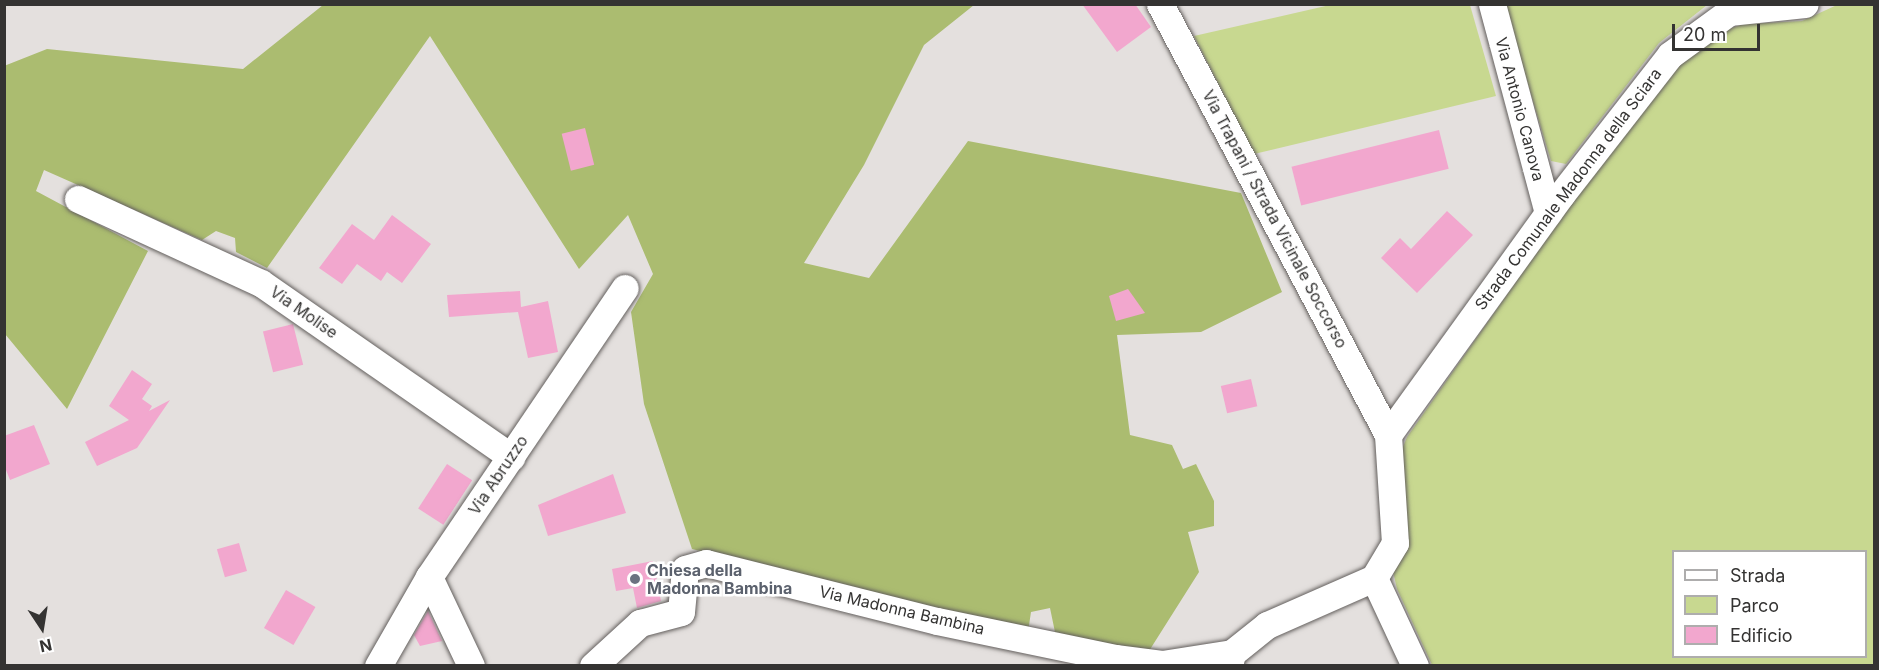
<!DOCTYPE html>
<html>
<head>
<meta charset="utf-8">
<style>
  body { margin:0 }
  #map { position:relative; width:1879px; height:670px; overflow:hidden; background:#e4e0de; font-family:Inter,sans-serif }
  div>[style] { position:absolute }
  .green>* { inset:0; background:#c8d890 }
  .forest>* { inset:0; background:#abbc70 }
  .building>* { inset:0; background:#f2a7ce; transform-origin:0 0 }
  .roads { filter:drop-shadow(0 0 2px #635f5d) drop-shadow(0 0 2px #635f5d) }
  .street>* { height:27px; margin:-13.5px; padding:0 13.5px; transform-origin:13.5px; border-radius:13.5px; background:#fff }
  .dots>* { width:16px; height:16px; translate:-50% -50%; box-sizing:border-box; border:3px solid #fff; border-radius:50% }
  span { translate:-50% -50%; white-space:nowrap; text-align:center; line-height:1.15; -webkit-text-stroke:5px #fff; paint-order:stroke }
  .street-label { font-size:16px; color:#343332 }
  .worship-label { font-size:16px; color:#5b616d; font-weight:700 }
  .left { translate:0 -50%; text-align:left }
  .frame { position:absolute; inset:0; border:6px solid #343332; pointer-events:none }
  .legend { position:absolute; left:1672px; top:550px; width:195px; height:108px; box-sizing:border-box; background:#fff; border:2px solid #aeadad; margin:0; padding:8px 10px; list-style:none; font-size:18px; color:#343332 }
  .legend li { display:flex; align-items:center; gap:12px; height:30px }
  .legend b { width:30px; border:2px solid #aeadad }
  .north { position:absolute; left:12px; top:598px; width:60px; height:60px; -webkit-text-stroke:4px #fff; paint-order:stroke; rotate:168deg; font-size:16px; font-weight:700; line-height:24px; text-align:center; color:#343332 }
  .north::after { content:''; display:block; margin:auto; width:21px; height:27px; background:#343332; clip-path:polygon(50% 0,100% 100%,50% 72%,0 100%) }
  .scale { position:absolute; left:1672px; top:24px; width:88px; height:27px; box-sizing:border-box; border:3px solid #343332; border-top:0; padding-left:8px; font-size:18px; line-height:21px; white-space:nowrap; color:#343332; -webkit-text-stroke:4px #fff; paint-order:stroke }
</style>
</head>
<body>
<div id="map">
  <div class="green">
    <i style="clip-path:polygon(1330px 5px,1470px 5px,1496px 96px,1254px 154px,1194px 36px)"></i>
    <i style="clip-path:polygon(1504px 5px,1707px 5px,1659px 43px,1566px 164px,1551px 161px)"></i>
    <i style="clip-path:polygon(evenodd,1837px 5px,1874px 5px,1874px 665px,1432px 665px,1397px 589px,1392px 567px,1398px 459px,1407px 437px,1662px 74px,1719px 32px,1744px 24px,1802px 21px,1837px 5px,1674px 552px,1866px 552px,1866px 656px,1674px 656px,1674px 552px)"></i>
  </div>
  <div class="forest">
    <i style="clip-path:polygon(323px 5px,974px 5px,924px 45px,864px 165px,804px 263px,869px 278px,968px 141px,1241px 193px,1282px 292px,1201px 332px,1117px 335px,1130px 435px,1172px 445px,1183px 469px,1196px 464px,1214px 501px,1214px 526px,1188px 532px,1199px 572px,1149px 651px,1056px 637px,1050px 608px,1031px 612px,1028px 632px,692px 549px,644px 404px,631px 312px,653px 274px,628px 215px,579px 269px,430px 36px,267px 268px,236px 252px,235px 238px,216px 231px,202px 240px,44px 170px,36px 191px,148px 251px,67px 409px,5px 334px,4px 66px,47px 49px,243px 69px)"></i>
  </div>
  <div class="building">
    <i style="clip-path:polygon(1082px 4px,1135px 4px,1151px 27px,1117px 52px)"></i>
    <i style="left:585px;top:128px;width:38px;height:24px;rotate:76deg"></i>
    <i style="left:1439px;top:130px;width:40px;height:152px;rotate:76deg"></i>
    <i style="clip-path:polygon(1447px 211px,1473px 235px,1417px 293px,1381px 258px,1400px 238px,1411px 249px)"></i>
    <i style="clip-path:polygon(392px 215px,431px 244px,402px 283px,387px 272px,381px 281px,357px 264px,342px 284px,319px 268px,352px 224px,374px 240px)"></i>
    <i style="clip-path:polygon(1128px 289px,1145px 313px,1116px 321px,1109px 296px)"></i>
    <i style="clip-path:polygon(520px 291px,521px 307px,548px 301px,558px 352px,528px 358px,518px 312px,449px 317px,447px 295px)"></i>
    <i style="left:293px;top:324px;width:42px;height:31px;rotate:76deg"></i>
    <i style="clip-path:polygon(132px 370px,152px 384px,142px 399px,152px 406px,149px 411px,170px 400px,137px 448px,97px 466px,85px 442px,129px 420px,109px 406px)"></i>
    <i style="left:1251px;top:379px;width:28px;height:31px;rotate:77deg"></i>
    <i style="clip-path:polygon(34px 425px,50px 464px,10px 480px,4px 465px,4px 436px)"></i>
    <i style="left:447px;top:464px;width:30px;height:53px;rotate:33deg"></i>
    <i style="clip-path:polygon(613px 474px,626px 513px,548px 536px,538px 505px)"></i>
    <i style="left:239px;top:543px;width:29px;height:23px;rotate:74deg"></i>
    <i style="clip-path:polygon(653px 561px,661px 601px,637px 608px,633px 588px,616px 591px,612px 569px)"></i>
    <i style="left:286px;top:590px;width:34px;height:44px;rotate:30deg"></i>
    <i style="clip-path:polygon(428px 611px,442px 641px,420px 646px,414px 635px)"></i>
  </div>
  <div class="roads">
    <div class="street">
      <i style="left:1160px;top:4px;width:488px;rotate:62.1deg"></i>
      <i style="left:1388px;top:435px;width:108px;rotate:86.3deg"></i>
      <i style="left:1395px;top:543px;width:41px;rotate:121deg"></i>
      <i style="left:1374px;top:578px;width:117px;rotate:156.3deg"></i>
      <i style="left:1267px;top:625px;width:45px;rotate:141.3deg"></i>
      <i style="left:1232px;top:653px;width:13px;rotate:103deg"></i>
      <i style="left:1492px;top:4px;width:216px;rotate:75deg"></i>
      <i style="left:78px;top:199px;width:201px;rotate:24.7deg"></i>
      <i style="left:261px;top:283px;width:305px;rotate:34.8deg"></i>
      <i style="left:1388px;top:435px;width:296px;rotate:-54.2deg"></i>
      <i style="left:1561px;top:195px;width:177px;rotate:-52.1deg"></i>
      <i style="left:1670px;top:55px;width:73px;rotate:-36.1deg"></i>
      <i style="left:1729px;top:12px;width:76px;rotate:-6deg"></i>
      <i style="left:429px;top:577px;width:98px;rotate:64.7deg"></i>
      <i style="left:1374px;top:578px;width:97px;rotate:65deg"></i>
      <i style="left:378px;top:666px;width:103px;rotate:-60.2deg"></i>
      <i style="left:429px;top:577px;width:349px;rotate:-55.9deg"></i>
      <i style="left:593px;top:666px;width:64px;rotate:-42.5deg"></i>
      <i style="left:640px;top:623px;width:42px;rotate:-15deg"></i>
      <i style="left:681px;top:612px;width:43px;rotate:-84.7deg"></i>
      <i style="left:685px;top:569px;width:22px;rotate:-16deg"></i>
      <i style="left:706px;top:563px;width:238px;rotate:14.1deg"></i>
      <i style="left:937px;top:621px;width:182px;rotate:11.7deg"></i>
      <i style="left:1115px;top:658px;width:47px;rotate:7.3deg"></i>
      <i style="left:1162px;top:664px;width:71px;rotate:-8.9deg"></i>
    </div>
  </div>
  <div class="dots">
    <i style="left:635px;top:579px;background:#6b7280"></i>
  </div>
  <div class="street-label">
    <span style="left:1520px;top:109px;rotate:75deg">Via Antonio Canova</span>
    <span style="left:1568px;top:189px;rotate:-53deg">Strada Comunale Madonna della Sciara</span>
    <span style="left:1275px;top:219px;rotate:62deg">Via Trapani / Strada Vicinale Soccorso</span>
    <span style="left:304px;top:312px;rotate:35deg">Via Molise</span>
    <span style="left:498px;top:475px;rotate:-56deg">Via Abruzzo</span>
    <span style="left:902px;top:610px;rotate:13deg">Via Madonna Bambina</span>
  </div>
  <div class="worship-label">
    <span class="left" style="left:647px;top:579px">Chiesa della<br>Madonna Bambina</span>
  </div>
  <div class="frame"></div>
  <ul class="legend">
  <li><b style="height:8px;background:#fff"></b>Strada</li>
  <li><b style="height:16px;background:#c8d890"></b>Parco</li>
  <li><b style="height:16px;background:#f2a7ce"></b>Edificio</li>
  </ul>
  <div class="north">N</div>
  <div class="scale">20 m</div>
</div>
</body>
</html>
